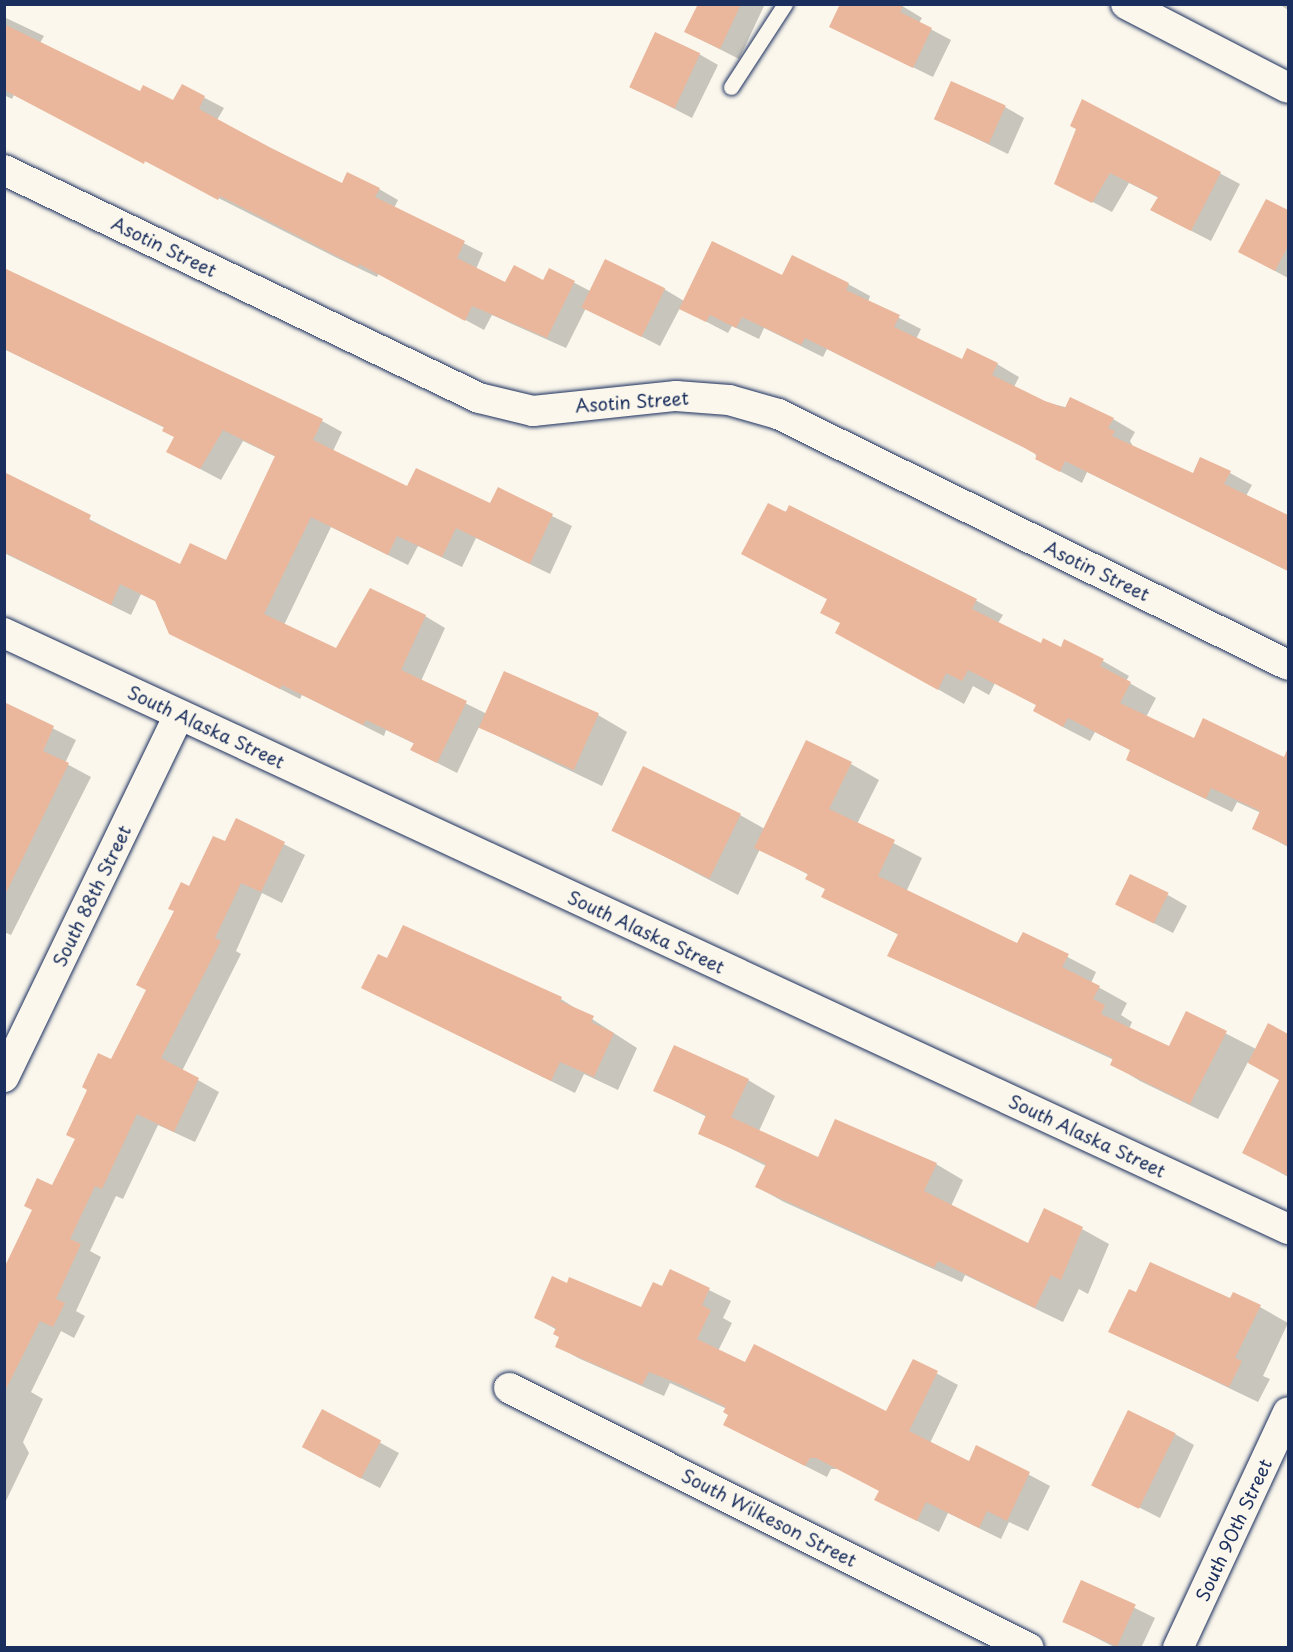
<!DOCTYPE html>
<html>
<head>
<meta charset="utf-8">
<style>
  body { margin:0 }
  #map { position:relative; width:1293px; height:1652px; overflow:hidden; background:#fbf7ec; font-family:"Playpen Sans",sans-serif }
  div>[style] { position:absolute }
  .shadow>* { inset:0; background:#0003 }
  .building>* { inset:0; background:#eab79c; transform-origin:0 0 }
  .roads { filter:drop-shadow(0 0 2px #1b2f5e) drop-shadow(0 0 2px #1b2f5e) }
  .service>* { height:15px; margin:-7.5px; padding:0 7.5px; transform-origin:7.5px; border-radius:7.5px; background:#fbf7ec }
  .minor>* { height:30px; margin:-15px; padding:0 15px; transform-origin:15px; border-radius:15px; background:#fbf7ec }
  span { translate:-50% -50%; white-space:nowrap; text-align:center; line-height:1.15; -webkit-text-stroke:5px #fbf7ec; paint-order:stroke }
  .street-label { font-size:18px; color:#1b2f5e }
  .frame { position:absolute; inset:0; border:6px solid #1b2f5e; pointer-events:none }
</style>
</head>
<body>
<div id="map">
  <div class="shadow">
    <i style="clip-path:polygon(699px 4px,765px 4px,739px 59px,686px 32px)"></i>
    <i style="clip-path:polygon(899px 4px,922px 18px,919px 23px,951px 40px,933px 77px,851px 37px)"></i>
    <i style="clip-path:polygon(1279px 4px,1288px 4px,1288px 10px)"></i>
    <i style="clip-path:polygon(4px 17px,44px 36px,40px 43px,141px 93px,174px 102px,182px 86px,224px 108px,217px 120px,342px 185px,379px 189px,398px 200px,394px 208px,483px 253px,476px 269px,506px 284px,543px 282px,550px 270px,590px 291px,664px 289px,684px 301px,783px 277px,848px 284px,870px 296px,868px 302px,921px 329px,916px 339px,962px 361px,997px 364px,1019px 377px,1014px 387px,1045px 402px,1113px 419px,1135px 432px,1130px 441px,1134px 448px,1193px 475px,1230px 473px,1252px 485px,1246px 496px,1288px 517px,1288px 571px,1087px 472px,1082px 483px,1037px 459px,1035px 453px,827px 349px,823px 357px,764px 328px,759px 339px,732px 326px,728px 333px,680px 308px,660px 346px,586px 308px,566px 348px,492px 315px,484px 330px,379px 273px,377px 277px,337px 258px,14px 95px,12px 99px,4px 95px)"></i>
    <i style="clip-path:polygon(699px 54px,718px 65px,692px 118px,630px 86px)"></i>
    <i style="clip-path:polygon(1083px 101px,1240px 184px,1211px 241px,1172px 221px,1159px 198px,1129px 183px,1112px 212px,1056px 183px,1078px 129px)"></i>
    <i style="clip-path:polygon(1005px 107px,1024px 118px,1008px 154px,934px 118px)"></i>
    <i style="clip-path:polygon(1267px 201px,1288px 212px,1288px 278px,1240px 252px)"></i>
    <i style="clip-path:polygon(116px 326px,322px 421px,342px 432px,333px 451px,408px 488px,491px 505px,498px 489px,572px 526px,550px 574px,476px 538px,462px 567px,418px 546px,408px 565px,331px 527px,284px 625px,337px 650px,425px 616px,445px 628px,421px 681px,487px 714px,598px 715px,627px 732px,602px 786px,479px 727px,457px 773px,412px 750px,415px 744px,386px 730px,384px 736px,302px 695px,300px 699px,191px 644px,157px 602px,141px 594px,131px 615px,4px 553px,4px 475px,180px 566px,226px 562px,276px 457px,243px 441px,221px 480px,168px 452px,176px 438px,165px 428px,4px 349px)"></i>
    <i style="clip-path:polygon(790px 507px,977px 601px,1003px 615px,998px 623px,1041px 645px,1103px 661px,1129px 676px,1126px 681px,1156px 698px,1146px 717px,1194px 740px,1204px 720px,1288px 761px,1288px 847px,1254px 828px,1261px 813px,1237px 802px,1232px 812px,1154px 774px,1128px 759px,1132px 751px,1095px 732px,1090px 741px,1061px 726px,1038px 706px,995px 683px,989px 695px,973px 686px,964px 704px,863px 647px,841px 624px,829px 600px,743px 554px)"></i>
    <i style="clip-path:polygon(4px 704px,76px 740px,65px 763px,91px 777px,11px 935px,4px 932px)"></i>
    <i style="clip-path:polygon(851px 764px,879px 780px,857px 824px,922px 858px,906px 892px,1018px 945px,1024px 934px,1096px 972px,1091px 983px,1127px 1003px,1121px 1015px,1132px 1022px,1129px 1029px,1170px 1048px,1186px 1013px,1256px 1049px,1268px 1025px,1288px 1036px,1288px 1177px,1244px 1152px,1281px 1081px,1248px 1062px,1218px 1119px,1140px 1081px,1112px 1064px,1114px 1060px,889px 956px,899px 935px,823px 896px,826px 890px,809px 875px,760px 849px,738px 895px,614px 830px,740px 815px,765px 829px)"></i>
    <i style="clip-path:polygon(237px 820px,305px 855px,282px 903px,262px 893px,236px 951px,241px 954px,182px 1071px,219px 1092px,195px 1142px,158px 1125px,123px 1199px,116px 1196px,90px 1251px,101px 1257px,76px 1311px,85px 1316px,74px 1338px,61px 1331px,31px 1392px,43px 1399px,23px 1442px,29px 1453px,4px 1505px,4px 1272px,52px 1187px,148px 990px,190px 888px,225px 843px)"></i>
    <i style="clip-path:polygon(1168px 895px,1187px 906px,1173px 933px,1136px 914px)"></i>
    <i style="clip-path:polygon(363px 988px,561px 999px,637px 1048px,618px 1090px,584px 1074px,575px 1093px)"></i>
    <i style="clip-path:polygon(748px 1080px,775px 1096px,759px 1131px,819px 1159px,936px 1164px,963px 1180px,951px 1206px,1029px 1245px,1082px 1229px,1109px 1244px,1088px 1294px,1079px 1289px,1063px 1322px,965px 1275px,962px 1282px,784px 1202px,757px 1187px,766px 1166px,700px 1133px,707px 1117px,655px 1091px)"></i>
    <i style="clip-path:polygon(671px 1271px,731px 1301px,723px 1318px,732px 1323px,718px 1351px,745px 1364px,887px 1413px,914px 1361px,958px 1385px,930px 1443px,970px 1463px,977px 1447px,1050px 1486px,1028px 1531px,1009px 1522px,1001px 1539px,948px 1513px,939px 1532px,876px 1500px,880px 1491px,839px 1469px,831px 1469px,827px 1477px,746px 1436px,727px 1409px,670px 1383px,664px 1396px,578px 1358px,557px 1346px,561px 1337px,557px 1330px,536px 1318px,568px 1285px,642px 1309px,663px 1288px)"></i>
    <i style="clip-path:polygon(1136px 1294px,1231px 1300px,1260px 1307px,1288px 1323px,1263px 1376px,1270px 1379px,1258px 1402px,1110px 1331px)"></i>
    <i style="clip-path:polygon(322px 1411px,399px 1453px,380px 1488px,322px 1458px)"></i>
    <i style="clip-path:polygon(1175px 1434px,1194px 1445px,1160px 1518px,1095px 1485px)"></i>
    <i style="clip-path:polygon(1082px 1582px,1155px 1618px,1141px 1648px,1116px 1648px,1064px 1621px)"></i>
  </div>
  <div class="building">
    <i style="clip-path:polygon(698px 4px,741px 4px,720px 49px,684px 32px)"></i>
    <i style="clip-path:polygon(840px 4px,904px 4px,900px 12px,932px 28px,913px 68px,829px 27px)"></i>
    <i style="clip-path:polygon(4px 24px,140px 91px,143px 85px,173px 100px,182px 84px,205px 96px,199px 109px,271px 148px,342px 183px,347px 172px,380px 188px,375px 197px,465px 241px,457px 258px,505px 282px,514px 265px,543px 280px,549px 268px,575px 281px,547px 338px,472px 306px,465px 321px,359px 264px,358px 267px,220px 196px,218px 200px,145px 161px,144px 164px,4px 90px)"></i>
    <i style="left:655px;top:32px;width:50px;height:61px;rotate:25deg"></i>
    <i style="left:951px;top:81px;width:60px;height:42px;rotate:24deg"></i>
    <i style="clip-path:polygon(1082px 99px,1221px 172px,1191px 231px,1150px 210px,1158px 197px,1110px 173px,1092px 203px,1054px 184px,1076px 129px,1070px 126px)"></i>
    <i style="clip-path:polygon(1266px 199px,1288px 210px,1288px 246px,1275px 271px,1238px 252px)"></i>
    <i style="clip-path:polygon(712px 241px,782px 275px,792px 255px,849px 283px,846px 290px,900px 315px,894px 327px,962px 359px,967px 348px,998px 363px,992px 375px,1045px 401px,1065px 408px,1070px 397px,1114px 418px,1108px 428px,1115px 431px,1112px 436px,1193px 473px,1200px 457px,1231px 471px,1224px 484px,1288px 515px,1288px 571px,1065px 461px,1060px 472px,1035px 459px,1037px 455px,1023px 447px,805px 338px,801px 345px,742px 317px,736px 328px,710px 315px,706px 322px,679px 309px)"></i>
    <i style="left:605px;top:259px;width:67px;height:54px;rotate:26deg"></i>
    <i style="clip-path:polygon(4px 268px,323px 419px,313px 440px,407px 486px,416px 468px,490px 503px,498px 487px,553px 514px,530px 564px,456px 528px,442px 557px,397px 536px,388px 555px,311px 517px,264px 614px,336px 648px,370px 588px,426px 615px,401px 670px,467px 701px,437px 763px,410px 750px,414px 743px,366px 720px,363px 725px,282px 685px,280px 689px,169px 634px,155px 601px,120px 584px,111px 605px,4px 552px,4px 472px,91px 515px,89px 520px,180px 564px,190px 543px,226px 560px,275px 456px,223px 430px,200px 469px,166px 452px,174px 437px,162px 431px,164px 427px,4px 349px)"></i>
    <i style="clip-path:polygon(768px 503px,786px 512px,789px 505px,977px 599px,972px 609px,1041px 643px,1043px 638px,1061px 647px,1064px 639px,1104px 659px,1100px 666px,1131px 682px,1120px 703px,1194px 738px,1203px 718px,1284px 757px,1288px 748px,1288px 846px,1252px 829px,1260px 811px,1211px 788px,1206px 799px,1126px 760px,1130px 750px,1068px 718px,1063px 727px,1033px 711px,1036px 705px,968px 670px,962px 681px,946px 673px,938px 690px,835px 633px,840px 623px,820px 613px,827px 599px,741px 554px)"></i>
    <i style="left:504px;top:671px;width:104px;height:62px;rotate:24deg"></i>
    <i style="clip-path:polygon(4px 702px,54px 726px,43px 751px,69px 763px,4px 897px)"></i>
    <i style="clip-path:polygon(806px 740px,852px 762px,829px 809px,895px 840px,878px 876px,1017px 943px,1023px 932px,1069px 954px,1062px 967px,1100px 986px,1093px 999px,1105px 1005px,1101px 1014px,1169px 1046px,1186px 1011px,1227px 1031px,1190px 1104px,1110px 1065px,1113px 1058px,887px 956px,898px 934px,821px 897px,825px 889px,805px 879px,808px 874px,754px 848px)"></i>
    <i style="left:643px;top:766px;width:109px;height:72px;rotate:26deg"></i>
    <i style="clip-path:polygon(236px 818px,285px 842px,261px 892px,241px 883px,215px 938px,221px 941px,161px 1058px,199px 1078px,174px 1132px,137px 1114px,102px 1189px,95px 1186px,70px 1239px,81px 1244px,56px 1299px,65px 1303px,53px 1327px,40px 1321px,4px 1393px,4px 1268px,32px 1210px,24px 1206px,37px 1178px,52px 1185px,75px 1139px,66px 1135px,87px 1090px,82px 1087px,98px 1053px,111px 1059px,146px 990px,136px 985px,174px 911px,168px 909px,181px 882px,189px 886px,213px 836px,225px 841px)"></i>
    <i style="left:1130px;top:874px;width:43px;height:34px;rotate:26deg"></i>
    <i style="clip-path:polygon(403px 925px,562px 997px,560px 1001px,594px 1016px,591px 1022px,614px 1033px,594px 1077px,560px 1062px,551px 1081px,361px 988px,378px 954px,387px 958px)"></i>
    <i style="clip-path:polygon(1268px 1023px,1288px 1034px,1288px 1176px,1242px 1153px,1279px 1080px,1248px 1063px)"></i>
    <i style="clip-path:polygon(674px 1045px,749px 1079px,731px 1117px,818px 1157px,835px 1119px,937px 1163px,924px 1191px,1028px 1243px,1044px 1208px,1083px 1227px,1061px 1280px,1051px 1275px,1035px 1308px,938px 1261px,934px 1268px,755px 1187px,766px 1164px,698px 1134px,706px 1115px,653px 1091px)"></i>
    <i style="clip-path:polygon(1150px 1262px,1230px 1298px,1233px 1292px,1261px 1305px,1235px 1358px,1242px 1361px,1229px 1387px,1108px 1332px,1129px 1289px,1136px 1292px)"></i>
    <i style="clip-path:polygon(670px 1269px,710px 1288px,702px 1305px,711px 1310px,697px 1339px,745px 1362px,754px 1344px,886px 1411px,913px 1359px,938px 1371px,909px 1431px,969px 1461px,976px 1445px,1030px 1472px,1007px 1521px,987px 1511px,979px 1528px,926px 1502px,917px 1521px,874px 1500px,879px 1491px,816px 1458px,810px 1458px,805px 1466px,723px 1425px,728px 1415px,723px 1412px,726px 1407px,677px 1383px,649px 1372px,642px 1385px,555px 1347px,559px 1337px,553px 1334px,556px 1328px,534px 1318px,552px 1276px,567px 1283px,569px 1277px,641px 1307px,653px 1282px,662px 1286px)"></i>
    <i style="left:322px;top:1409px;width:67px;height:43px;rotate:28deg"></i>
    <i style="left:1128px;top:1410px;width:53px;height:84px;rotate:26deg"></i>
    <i style="left:1081px;top:1580px;width:60px;height:46px;rotate:24deg"></i>
  </div>
  <div class="roads">
    <div class="service">
      <i style="left:731px;top:87px;width:99px;rotate:-57deg"></i>
    </div>
    <div class="minor">
      <i style="left:1126px;top:4px;width:182px;rotate:27.4deg"></i>
      <i style="left:4px;top:170px;width:527px;rotate:25.64deg"></i>
      <i style="left:479px;top:398px;width:56px;rotate:13.5deg"></i>
      <i style="left:533px;top:411px;width:144px;rotate:-6deg"></i>
      <i style="left:676px;top:396px;width:53px;rotate:4.3deg"></i>
      <i style="left:729px;top:400px;width:51px;rotate:15.9deg"></i>
      <i style="left:778px;top:414px;width:568px;rotate:26.2deg"></i>
      <i style="left:4px;top:633px;width:1416px;rotate:24.9deg"></i>
      <i style="left:4px;top:1077px;width:402px;rotate:-64.2deg"></i>
      <i style="left:509px;top:1388px;width:581px;rotate:26.57deg"></i>
      <i style="left:1178px;top:1648px;width:260px;rotate:-65deg"></i>
    </div>
  </div>
  <div class="street-label">
    <span style="left:164px;top:247px;rotate:26deg">Asotin Street</span>
    <span style="left:632px;top:402px;rotate:-4deg">Asotin Street</span>
    <span style="left:1097px;top:571px;rotate:26deg">Asotin Street</span>
    <span style="left:206px;top:727px;rotate:25deg">South Alaska Street</span>
    <span style="left:92px;top:896px;rotate:-64deg">South 88th Street</span>
    <span style="left:646px;top:932px;rotate:25deg">South Alaska Street</span>
    <span style="left:1087px;top:1136px;rotate:25deg">South Alaska Street</span>
    <span style="left:769px;top:1518px;rotate:27deg">South Wilkeson Street</span>
    <span style="left:1234px;top:1530px;rotate:-65deg">South 90th Street</span>
  </div>
  <div class="frame"></div>
</div>
</body>
</html>
